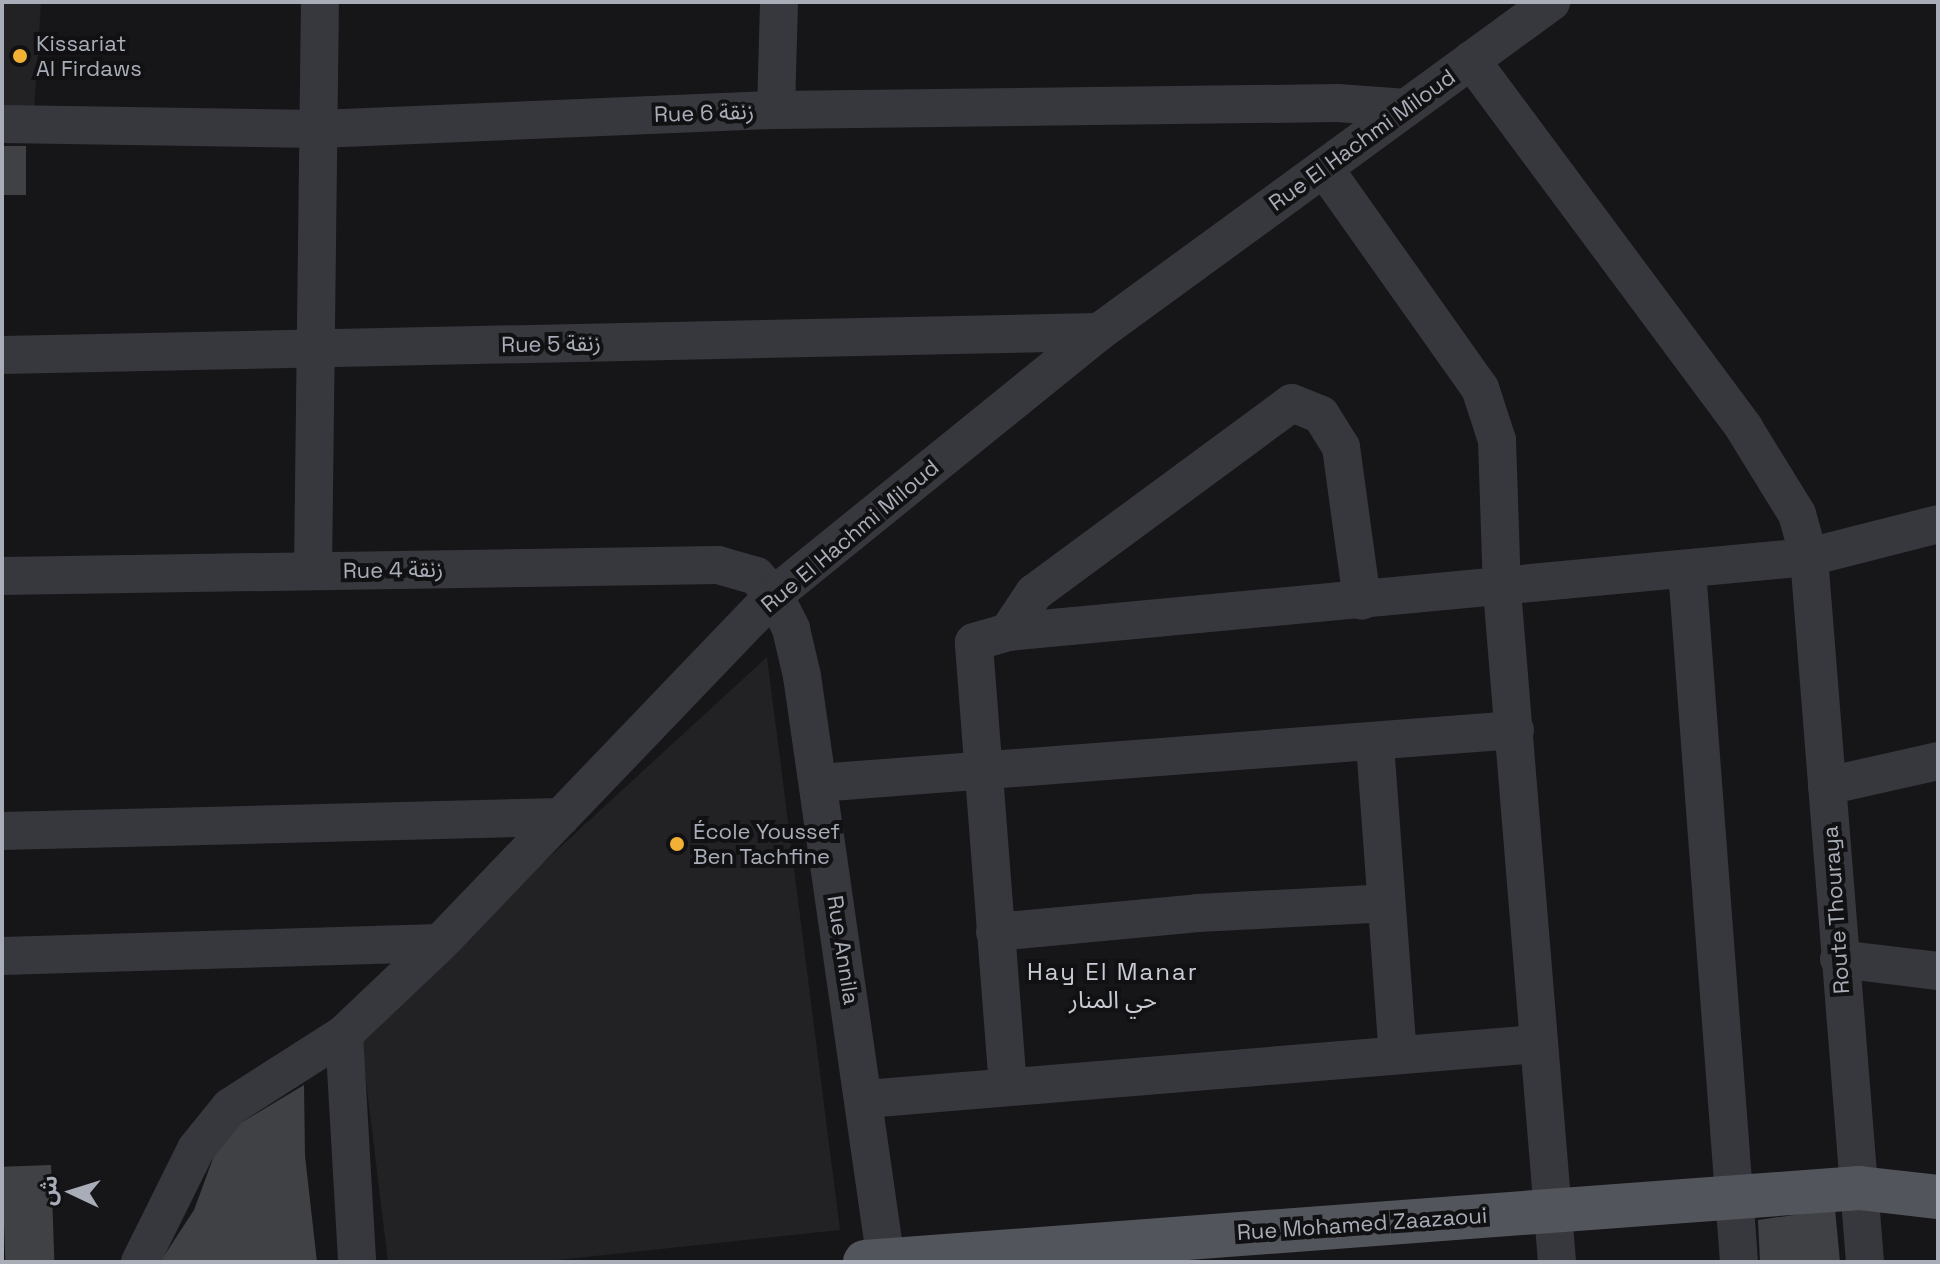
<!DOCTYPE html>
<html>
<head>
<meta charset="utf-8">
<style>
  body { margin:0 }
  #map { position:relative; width:1940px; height:1264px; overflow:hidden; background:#161618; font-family:"Space Grotesk","Noto Sans Arabic",sans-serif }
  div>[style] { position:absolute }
  .built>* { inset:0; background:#222225 }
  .building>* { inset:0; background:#404145; transform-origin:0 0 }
  .minor>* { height:38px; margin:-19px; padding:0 19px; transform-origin:19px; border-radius:19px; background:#37383d }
  .major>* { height:44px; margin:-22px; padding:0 22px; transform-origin:22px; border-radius:22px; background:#53555c }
  .dots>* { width:22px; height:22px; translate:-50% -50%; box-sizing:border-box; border:4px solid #111113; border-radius:50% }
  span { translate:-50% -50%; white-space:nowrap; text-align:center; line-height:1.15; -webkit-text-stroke:8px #111113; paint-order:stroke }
  .poi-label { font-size:22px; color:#a8adb8 }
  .left { translate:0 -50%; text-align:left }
  .street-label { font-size:22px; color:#a8adb8 }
  .neighbourhood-label { font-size:24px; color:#c9ccd4; letter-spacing:2px }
  .frame { position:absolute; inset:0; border:4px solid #a8adb8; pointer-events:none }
  .north { position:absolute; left:32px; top:1152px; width:80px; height:80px; -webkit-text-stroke:6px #111113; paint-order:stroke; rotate:274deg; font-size:22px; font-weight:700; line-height:32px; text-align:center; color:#a8adb8 }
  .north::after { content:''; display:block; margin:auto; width:28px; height:36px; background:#a8adb8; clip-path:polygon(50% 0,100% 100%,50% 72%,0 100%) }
</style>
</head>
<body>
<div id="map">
  <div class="built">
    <i style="clip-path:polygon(2px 2px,41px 2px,34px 112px,2px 110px)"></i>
    <i style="clip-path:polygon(767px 657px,840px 1230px,539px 1262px,388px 1262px,360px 1031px)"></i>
  </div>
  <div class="building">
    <i style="left:2px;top:146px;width:24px;height:49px"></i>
    <i style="clip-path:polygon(304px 1085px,305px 1156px,317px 1262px,160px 1262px,194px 1210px,222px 1134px)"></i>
    <i style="left:51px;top:1165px;width:97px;height:49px;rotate:88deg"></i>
    <i style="clip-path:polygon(1835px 1209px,1840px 1262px,1760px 1262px,1758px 1220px)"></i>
  </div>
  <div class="minor">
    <i style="left:1471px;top:60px;width:458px;rotate:53.4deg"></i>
    <i style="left:1744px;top:428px;width:101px;rotate:58.4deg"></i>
    <i style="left:1797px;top:514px;width:45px;rotate:74.4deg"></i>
    <i style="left:1809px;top:557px;width:707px;rotate:85.46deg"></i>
    <i style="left:776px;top:110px;width:108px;rotate:-88.4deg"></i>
    <i style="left:2px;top:124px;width:317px;rotate:0.9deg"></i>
    <i style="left:319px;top:129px;width:457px;rotate:-2.4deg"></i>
    <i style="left:776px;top:110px;width:562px;rotate:-0.71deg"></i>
    <i style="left:1338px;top:103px;width:68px;rotate:4.2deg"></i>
    <i style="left:1324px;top:168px;width:270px;rotate:54.7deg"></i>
    <i style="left:1480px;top:388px;width:55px;rotate:71.9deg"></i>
    <i style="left:1497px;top:440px;width:150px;rotate:88.1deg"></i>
    <i style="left:1502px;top:590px;width:674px;rotate:85.32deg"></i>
    <i style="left:2px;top:355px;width:1097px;rotate:-1.2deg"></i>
    <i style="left:1687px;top:570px;width:694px;rotate:85.7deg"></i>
    <i style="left:313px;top:571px;width:569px;rotate:-89.3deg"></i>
    <i style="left:2px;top:576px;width:716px;rotate:-0.88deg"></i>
    <i style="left:718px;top:565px;width:40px;rotate:16deg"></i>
    <i style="left:756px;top:576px;width:26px;rotate:47deg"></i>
    <i style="left:774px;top:595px;width:38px;rotate:63deg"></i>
    <i style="left:791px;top:629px;width:48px;rotate:76.8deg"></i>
    <i style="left:802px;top:676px;width:592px;rotate:81.84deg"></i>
    <i style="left:1008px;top:632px;width:47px;rotate:-56.3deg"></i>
    <i style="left:1034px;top:593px;width:320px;rotate:-36.4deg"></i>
    <i style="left:1292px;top:403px;width:31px;rotate:22deg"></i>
    <i style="left:1321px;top:415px;width:38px;rotate:58deg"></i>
    <i style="left:1341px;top:447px;width:155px;rotate:82.2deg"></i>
    <i style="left:1375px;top:744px;width:312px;rotate:85.8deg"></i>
    <i style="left:818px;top:783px;width:699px;rotate:-4.35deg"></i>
    <i style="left:1827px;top:786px;width:114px;rotate:-12.7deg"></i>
    <i style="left:2px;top:831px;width:559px;rotate:-1.43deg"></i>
    <i style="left:995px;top:932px;width:204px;rotate:-5.3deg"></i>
    <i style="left:1198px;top:913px;width:188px;rotate:-3deg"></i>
    <i style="left:2px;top:956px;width:438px;rotate:-1.7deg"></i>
    <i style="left:1839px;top:959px;width:100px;rotate:6.9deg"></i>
    <i style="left:344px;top:1034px;width:228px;rotate:86.7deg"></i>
    <i style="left:1008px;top:1087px;width:446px;rotate:-94.4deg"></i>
    <i style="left:974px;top:642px;width:35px;rotate:-16deg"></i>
    <i style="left:1008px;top:632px;width:805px;rotate:-5.35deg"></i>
    <i style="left:1809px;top:557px;width:133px;rotate:-14.3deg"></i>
    <i style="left:866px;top:1099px;width:672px;rotate:-4.69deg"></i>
    <i style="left:140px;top:1262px;width:126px;rotate:-63.6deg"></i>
    <i style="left:196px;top:1149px;width:54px;rotate:-51deg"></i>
    <i style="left:230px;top:1107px;width:135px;rotate:-32.6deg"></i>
    <i style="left:344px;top:1034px;width:132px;rotate:-43.5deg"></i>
    <i style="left:440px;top:943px;width:482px;rotate:-46.2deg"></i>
    <i style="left:774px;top:595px;width:418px;rotate:-39deg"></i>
    <i style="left:1099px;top:332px;width:560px;rotate:-36.13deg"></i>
  </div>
  <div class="major">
    <i style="left:865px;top:1262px;width:997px;rotate:-4.26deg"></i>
    <i style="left:1859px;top:1188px;width:80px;rotate:6.5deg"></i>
  </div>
  <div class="dots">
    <i style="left:20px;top:56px;background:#f2b134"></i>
    <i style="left:677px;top:844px;background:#f2b134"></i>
  </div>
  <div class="poi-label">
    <span class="left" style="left:36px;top:56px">Kissariat<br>Al Firdaws</span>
    <span class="left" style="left:693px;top:844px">École Youssef<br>Ben Tachfine</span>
  </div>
  <div class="street-label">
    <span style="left:704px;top:113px;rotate:-2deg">Rue 6 زنقة</span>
    <span style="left:1362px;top:140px;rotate:-36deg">Rue El Hachmi Miloud</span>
    <span style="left:551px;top:344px;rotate:-1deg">Rue 5 زنقة</span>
    <span style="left:850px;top:536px;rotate:-40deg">Rue El Hachmi Miloud</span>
    <span style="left:393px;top:570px;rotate:-1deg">Rue 4 زنقة</span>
    <span style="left:1836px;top:910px;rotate:-94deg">Route Thouraya</span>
    <span style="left:843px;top:950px;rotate:81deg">Rue Annila</span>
    <span style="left:1362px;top:1224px;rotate:-4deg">Rue Mohamed Zaazaoui</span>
  </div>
  <div class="neighbourhood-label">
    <span style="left:1113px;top:986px">Hay El Manar<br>حي المنار</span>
  </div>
  <div class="frame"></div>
  <div class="north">ش</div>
</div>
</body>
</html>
